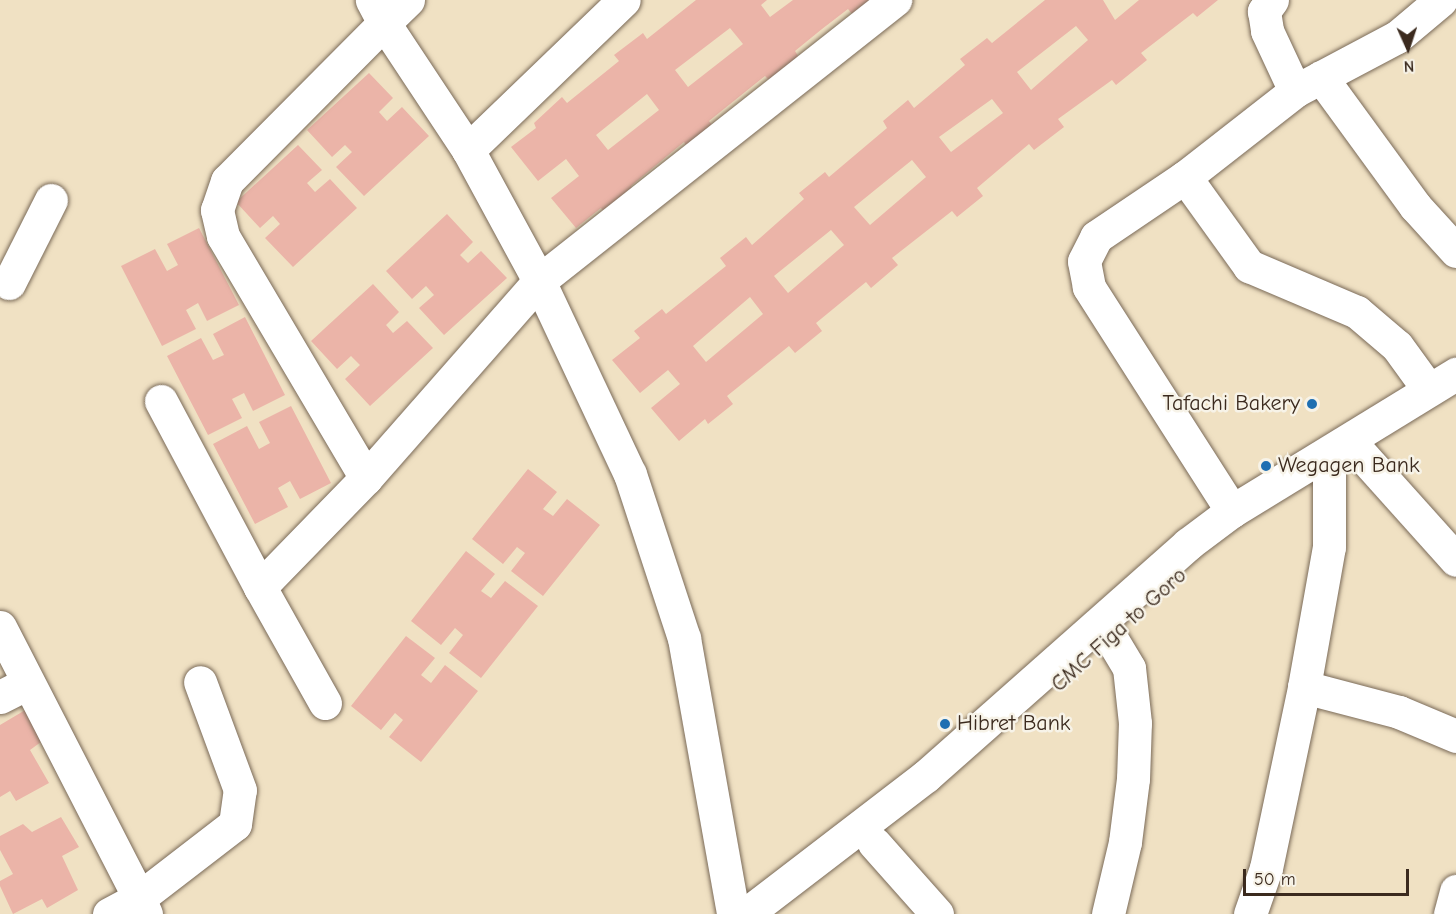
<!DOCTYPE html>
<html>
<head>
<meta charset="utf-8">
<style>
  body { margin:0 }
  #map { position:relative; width:1456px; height:914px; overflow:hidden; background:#f0e1c3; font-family:"Comic Neue",sans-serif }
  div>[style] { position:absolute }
  .building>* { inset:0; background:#ebb4a8 }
  .roads { filter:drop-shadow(0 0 2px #7a6a58) drop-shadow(0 0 2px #7a6a58) }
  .minor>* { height:33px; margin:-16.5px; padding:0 16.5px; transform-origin:16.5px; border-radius:16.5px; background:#fff }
  .major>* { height:33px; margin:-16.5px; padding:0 16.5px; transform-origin:16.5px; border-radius:16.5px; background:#fff }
  .dots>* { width:16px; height:16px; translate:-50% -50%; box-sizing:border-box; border:3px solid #f7f3e8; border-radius:50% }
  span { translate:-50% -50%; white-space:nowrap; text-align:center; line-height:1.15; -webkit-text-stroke:5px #f7f3e8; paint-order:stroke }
  .poi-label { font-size:22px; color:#3b2a1e }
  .right { translate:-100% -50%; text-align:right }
  .left { translate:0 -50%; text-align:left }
  .street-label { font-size:22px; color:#3b2a1e }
  .north { position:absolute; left:1378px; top:18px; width:60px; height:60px; -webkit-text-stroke:4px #f7f3e8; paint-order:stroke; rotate:177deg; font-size:16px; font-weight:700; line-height:24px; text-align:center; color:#3b2a1e }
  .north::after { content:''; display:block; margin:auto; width:21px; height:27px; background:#3b2a1e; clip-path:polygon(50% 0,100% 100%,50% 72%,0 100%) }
  .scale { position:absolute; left:1243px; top:869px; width:166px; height:27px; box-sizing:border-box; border:3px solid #3b2a1e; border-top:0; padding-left:8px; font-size:18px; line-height:21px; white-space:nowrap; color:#3b2a1e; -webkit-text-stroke:4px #f7f3e8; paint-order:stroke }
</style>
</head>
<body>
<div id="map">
  <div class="building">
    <i style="clip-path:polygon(evenodd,696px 0,767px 0,761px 5px,770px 17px,793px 0,872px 0,853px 15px,848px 9px,822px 29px,795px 51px,800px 59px,771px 82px,765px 76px,709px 121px,713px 126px,687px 147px,684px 142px,631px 186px,634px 193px,606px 214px,601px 208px,576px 228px,551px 198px,579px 176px,566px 159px,538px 181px,511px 147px,536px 128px,534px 123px,562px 97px,567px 103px,619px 61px,614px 55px,643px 33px,647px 39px,696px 0,730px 28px,743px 44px,688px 87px,675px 70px,730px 28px,696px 0,647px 94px,659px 110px,608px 150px,596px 135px,647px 94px)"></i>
    <i style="clip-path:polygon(evenodd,1045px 0,1103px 0,1115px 20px,1139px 0,1218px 0,1197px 17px,1193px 13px,1141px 53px,1147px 60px,1116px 85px,1112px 80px,1058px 119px,1064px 127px,1034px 150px,1029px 144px,977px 188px,983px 196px,957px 217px,952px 211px,892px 258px,898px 265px,871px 288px,866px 282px,816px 323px,822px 331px,795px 353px,789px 346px,727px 396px,733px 404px,708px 424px,705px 419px,679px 441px,651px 408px,680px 384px,668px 370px,640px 393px,612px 360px,640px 338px,634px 331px,662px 309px,666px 314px,726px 266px,720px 258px,746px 237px,752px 245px,804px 199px,799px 193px,825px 172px,829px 177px,887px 128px,883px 121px,908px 100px,914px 108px,965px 65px,960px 59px,987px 38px,992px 43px,1045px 0,1076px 26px,1088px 40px,1031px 90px,1017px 72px,1076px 26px,1045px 0,992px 99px,1003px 113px,951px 152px,939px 137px,992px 99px,1045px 0,912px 160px,926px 177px,870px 225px,854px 207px,912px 160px,1045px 0,831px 230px,844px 245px,788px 293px,774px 276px,831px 230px,1045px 0,750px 297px,763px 314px,706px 362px,693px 346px,750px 297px)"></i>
    <i style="clip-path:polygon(369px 73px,393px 98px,379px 112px,387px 121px,402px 107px,429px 136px,364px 196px,336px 167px,352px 152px,345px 145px,332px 157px,307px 130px)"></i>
    <i style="clip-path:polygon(298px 145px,322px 170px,307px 183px,315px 192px,330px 179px,357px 208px,293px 267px,265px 238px,280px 224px,273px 216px,260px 228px,236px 202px)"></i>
    <i style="clip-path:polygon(447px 214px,473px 242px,460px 255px,468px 263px,481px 251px,507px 278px,444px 335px,419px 308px,434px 295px,426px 286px,412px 299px,386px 271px)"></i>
    <i style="clip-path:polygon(199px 228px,239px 305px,207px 321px,198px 303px,186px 310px,196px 329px,162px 346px,121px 266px,155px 249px,167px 271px,178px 265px,167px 244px)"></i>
    <i style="clip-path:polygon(373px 284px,399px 312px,386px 325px,393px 333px,407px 321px,433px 348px,370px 406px,345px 379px,360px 365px,351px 356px,337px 369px,311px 341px)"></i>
    <i style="clip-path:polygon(245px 317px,285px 395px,253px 411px,244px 393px,232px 399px,242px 418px,208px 435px,167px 356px,201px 338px,213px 360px,224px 355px,213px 334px)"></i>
    <i style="clip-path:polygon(291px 406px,331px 483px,300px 499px,290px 481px,278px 488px,288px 507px,255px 524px,213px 444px,247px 426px,259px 449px,270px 443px,259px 422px)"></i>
    <i style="clip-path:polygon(528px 469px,557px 492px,543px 509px,553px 516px,567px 499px,600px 525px,543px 596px,511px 571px,525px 553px,517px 547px,503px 564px,472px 539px)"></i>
    <i style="clip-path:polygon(466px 551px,495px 574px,481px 591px,491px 598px,505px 581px,538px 606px,481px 678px,449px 653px,463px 635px,455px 628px,441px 645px,411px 621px)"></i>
    <i style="clip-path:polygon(406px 636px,435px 658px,421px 675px,431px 683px,445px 665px,478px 691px,421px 762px,389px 737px,403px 720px,395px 713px,381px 730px,351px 706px)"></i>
    <i style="clip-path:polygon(27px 709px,45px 739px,30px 750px,49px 783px,16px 801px,10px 791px,0 797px,0 725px)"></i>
    <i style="clip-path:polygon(61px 817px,79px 847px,62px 856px,78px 890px,47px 908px,42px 899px,13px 914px,0 886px,0 881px,13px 874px,0 850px,0 836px,23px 824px,32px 832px)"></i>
  </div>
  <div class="roads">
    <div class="minor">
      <i style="left:408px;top:0;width:33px;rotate:136deg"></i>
      <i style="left:384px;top:23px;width:152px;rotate:56.5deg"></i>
      <i style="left:468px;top:150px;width:149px;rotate:61.5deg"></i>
      <i style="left:539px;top:281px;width:213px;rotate:64.8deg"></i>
      <i style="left:630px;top:474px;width:173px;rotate:71.8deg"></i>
      <i style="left:684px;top:638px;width:280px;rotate:79.9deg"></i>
      <i style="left:1272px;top:0;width:14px;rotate:126deg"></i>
      <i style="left:1264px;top:11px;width:20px;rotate:81deg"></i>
      <i style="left:1267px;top:31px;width:66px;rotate:65deg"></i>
      <i style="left:1321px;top:77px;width:160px;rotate:53.9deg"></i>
      <i style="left:1415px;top:206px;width:61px;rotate:47.7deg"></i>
      <i style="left:468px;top:150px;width:216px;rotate:-43.9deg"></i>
      <i style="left:1185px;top:177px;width:110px;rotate:54.3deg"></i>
      <i style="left:1249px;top:266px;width:117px;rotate:23.1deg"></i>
      <i style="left:1357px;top:312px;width:52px;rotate:40.4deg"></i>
      <i style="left:1397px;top:346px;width:54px;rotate:54deg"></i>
      <i style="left:9px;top:283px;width:93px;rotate:-63.2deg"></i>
      <i style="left:161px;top:401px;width:211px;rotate:62deg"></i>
      <i style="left:1361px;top:454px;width:142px;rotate:48.1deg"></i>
      <i style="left:366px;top:478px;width:281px;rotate:-120.6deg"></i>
      <i style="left:223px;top:236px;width:27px;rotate:-103deg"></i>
      <i style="left:217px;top:210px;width:31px;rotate:-71deg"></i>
      <i style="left:227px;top:181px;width:223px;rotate:-45.2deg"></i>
      <i style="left:384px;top:23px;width:26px;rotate:-118deg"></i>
      <i style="left:1232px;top:511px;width:266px;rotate:-122.6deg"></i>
      <i style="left:1089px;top:287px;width:26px;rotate:-101deg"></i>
      <i style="left:1084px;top:261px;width:27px;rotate:-63deg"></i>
      <i style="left:1096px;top:237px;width:107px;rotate:-34deg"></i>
      <i style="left:1185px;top:177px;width:140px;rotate:-38deg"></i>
      <i style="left:1295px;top:91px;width:115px;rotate:-27.9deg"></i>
      <i style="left:1397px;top:37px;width:57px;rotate:-40.1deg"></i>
      <i style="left:0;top:627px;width:305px;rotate:62.8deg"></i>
      <i style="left:139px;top:898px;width:34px;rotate:152deg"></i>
      <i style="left:1304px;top:687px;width:142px;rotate:-79.9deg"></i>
      <i style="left:1329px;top:547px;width:74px;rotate:-90deg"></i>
      <i style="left:0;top:697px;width:31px;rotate:-27deg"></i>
      <i style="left:325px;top:703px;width:133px;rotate:-119.3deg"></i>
      <i style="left:260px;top:587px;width:152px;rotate:-45.8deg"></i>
      <i style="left:366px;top:478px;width:262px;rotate:-48.7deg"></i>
      <i style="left:539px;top:281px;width:454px;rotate:-38.3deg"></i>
      <i style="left:874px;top:843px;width:95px;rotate:48.4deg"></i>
      <i style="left:146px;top:914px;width:17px;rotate:-114deg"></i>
      <i style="left:139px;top:898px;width:121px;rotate:-37.6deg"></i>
      <i style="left:235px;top:824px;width:34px;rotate:-82deg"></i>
      <i style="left:240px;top:790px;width:115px;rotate:-110.3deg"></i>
      <i style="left:1108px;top:914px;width:74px;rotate:-76.7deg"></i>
      <i style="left:1125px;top:842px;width:64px;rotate:-82.8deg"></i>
      <i style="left:1133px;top:779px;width:56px;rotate:-88deg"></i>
      <i style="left:1135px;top:723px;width:55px;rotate:-96.2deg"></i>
      <i style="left:1129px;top:668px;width:37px;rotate:-121deg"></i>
      <i style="left:1250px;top:914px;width:49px;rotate:-70.8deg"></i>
      <i style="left:1266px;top:868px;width:185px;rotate:-78.1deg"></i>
      <i style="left:1304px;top:687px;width:98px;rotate:14.7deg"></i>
      <i style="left:1399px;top:712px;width:62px;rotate:22.8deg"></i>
      <i style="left:1450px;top:914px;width:24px;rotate:-75deg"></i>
    </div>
    <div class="major">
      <i style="left:746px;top:914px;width:227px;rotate:-37.5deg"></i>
      <i style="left:926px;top:776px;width:350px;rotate:-41.5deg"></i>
      <i style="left:1188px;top:544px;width:55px;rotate:-36.9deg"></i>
      <i style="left:1232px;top:511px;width:263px;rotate:-31.5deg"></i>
    </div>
  </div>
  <div class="dots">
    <i style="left:1312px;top:404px;background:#1f6fb2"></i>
    <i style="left:1266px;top:466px;background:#1f6fb2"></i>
    <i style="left:945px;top:724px;background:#1f6fb2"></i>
  </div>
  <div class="poi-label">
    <span class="right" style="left:1300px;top:404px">Tafachi Bakery</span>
    <span class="left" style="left:1278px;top:466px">Wegagen Bank</span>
    <span class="left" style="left:957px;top:724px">Hibret Bank</span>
  </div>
  <div class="street-label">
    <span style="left:1119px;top:630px;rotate:-42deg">CMC Figa to Goro</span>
  </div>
  <div class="north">N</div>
  <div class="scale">50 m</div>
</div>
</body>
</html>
